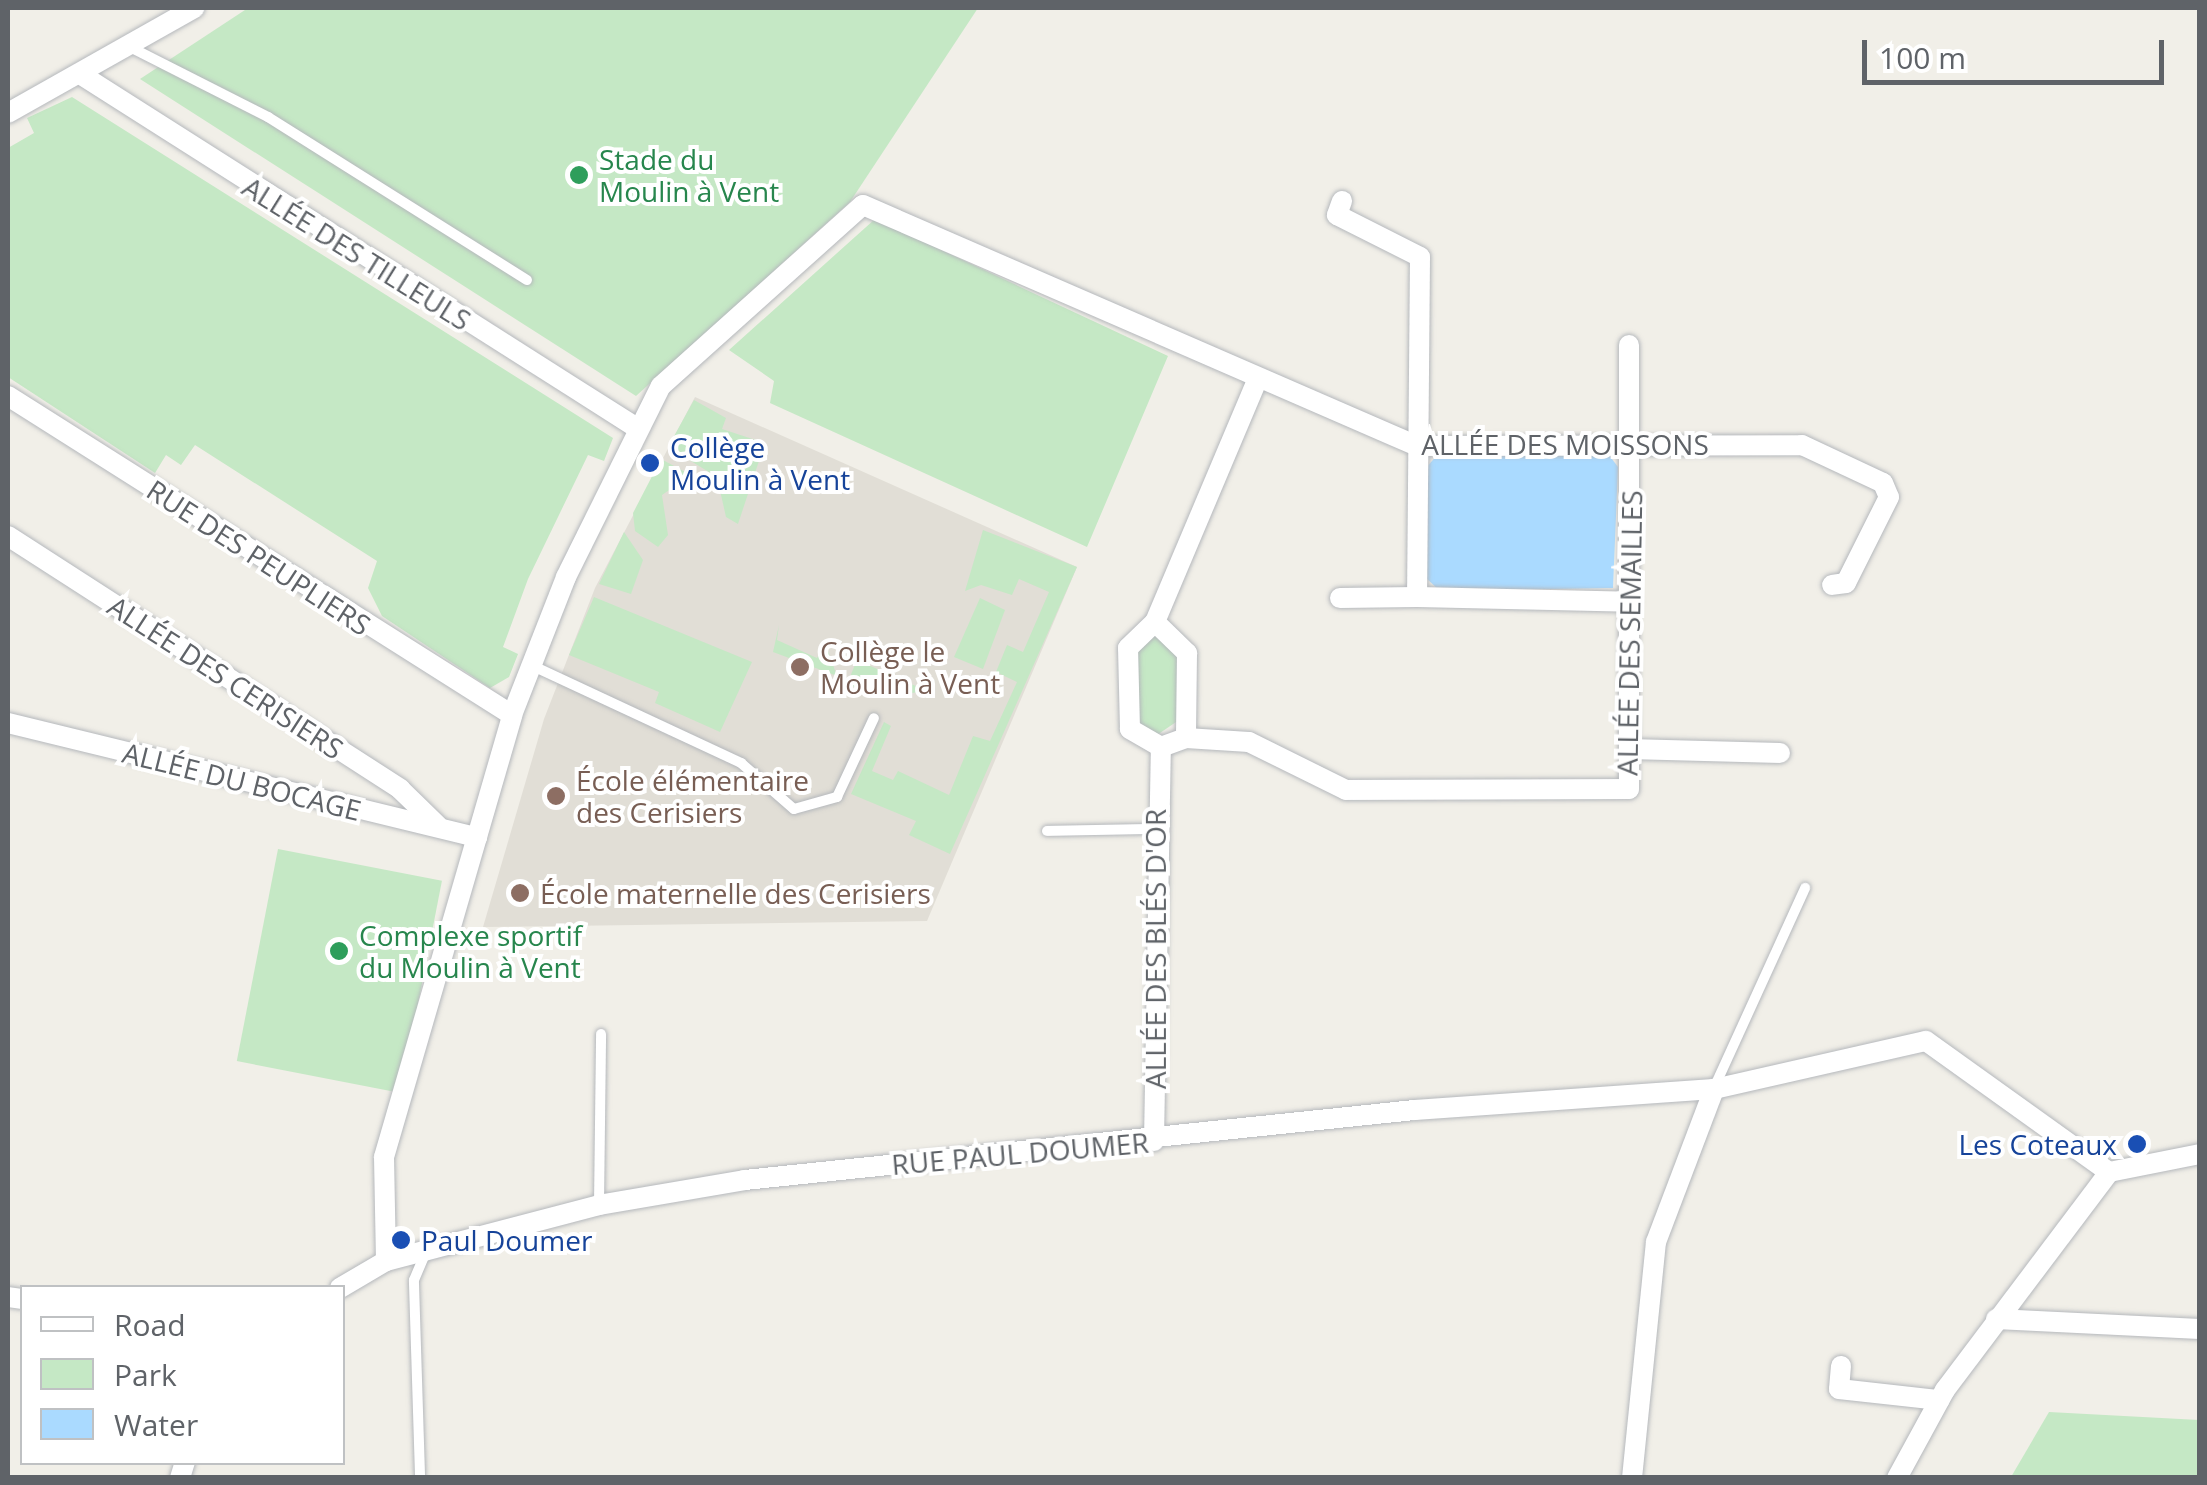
<!DOCTYPE html>
<html>
<head>
<meta charset="utf-8">
<style>
  body { margin:0 }
  #map { position:relative; width:2207px; height:1485px; overflow:hidden; background:#f1efe8; font-family:"Open Sans",sans-serif }
  div>[style] { position:absolute }
  .education>* { inset:0; background:#e1ded6 }
  .green>* { inset:0; background:#c5e8c5; transform-origin:0 0 }
  .water>* { inset:0; background:#aadaff }
  .roads { filter:drop-shadow(0 0 2px #b5b8bc) drop-shadow(0 0 2px #b5b8bc) }
  .service>* { height:10px; margin:-5px; padding:0 5px; transform-origin:5px; border-radius:5px; background:#fff }
  .minor>* { height:20px; margin:-10px; padding:0 10px; transform-origin:10px; border-radius:10px; background:#fff }
  .dots>* { width:28px; height:28px; translate:-50% -50%; box-sizing:border-box; border:5px solid #fff; border-radius:50% }
  span { translate:-50% -50%; white-space:nowrap; text-align:center; line-height:1.15; -webkit-text-stroke:8px #fff; paint-order:stroke }
  .leisure-label { font-size:28px; color:#27864d }
  .left { translate:0 -50%; text-align:left }
  .street-label { font-size:28px; color:#5f6368 }
  .transit-label { font-size:28px; color:#164399 }
  .right { translate:-100% -50%; text-align:right }
  .education-label { font-size:28px; color:#785e54 }
  .frame { position:absolute; inset:0; border:10px solid #5f6368; pointer-events:none }
  .legend { position:absolute; left:20px; top:1285px; width:325px; height:180px; box-sizing:border-box; background:#fff; border:2px solid #bfc1c3; margin:0; padding:12px 18px; list-style:none; font-size:30px; color:#5f6368 }
  .legend li { display:flex; align-items:center; gap:20px; height:50px }
  .legend b { width:50px; border:2px solid #bfc1c3 }
  .scale { position:absolute; left:1862px; top:40px; width:302px; height:45px; box-sizing:border-box; border:5px solid #5f6368; border-top:0; padding-left:12px; font-size:30px; line-height:35px; white-space:nowrap; color:#5f6368; -webkit-text-stroke:8px #fff; paint-order:stroke }
</style>
</head>
<body>
<div id="map">
  <div class="education">
    <i style="clip-path:polygon(695px 397px,1077px 567px,927px 921px,483px 927px,544px 719px,595px 588px)"></i>
  </div>
  <div class="green">
    <i style="clip-path:polygon(248px 8px,978px 8px,850px 202px,636px 396px,140px 79px)"></i>
    <i style="clip-path:polygon(72px 97px,613px 438px,604px 461px,588px 455px,528px 579px,503px 647px,518px 654px,509px 677px,490px 688px,382px 616px,368px 588px,377px 561px,195px 445px,181px 465px,166px 455px,155px 473px,8px 377px,8px 148px,34px 133px,27px 118px)"></i>
    <i style="clip-path:polygon(875px 219px,1168px 356px,1087px 547px,770px 403px,774px 381px,729px 350px)"></i>
    <i style="clip-path:polygon(694px 400px,726px 418px,722px 429px,765px 443px,738px 524px,726px 517px,717px 477px,668px 447px)"></i>
    <i style="clip-path:polygon(661px 459px,691px 475px,662px 495px,668px 535px,658px 547px,635px 531px,633px 513px)"></i>
    <i style="clip-path:polygon(983px 530px,1077px 567px,950px 854px,909px 835px,916px 821px,851px 794px,884px 722px,891px 726px,872px 771px,893px 780px,898px 771px,949px 795px,973px 736px,990px 741px,1017px 682px,996px 672px,1007px 645px,1023px 652px,1049px 592px,1019px 579px,1012px 595px,981px 585px,965px 591px)"></i>
    <i style="clip-path:polygon(624px 532px,643px 560px,631px 594px,599px 584px)"></i>
    <i style="clip-path:polygon(594px 597px,752px 662px,720px 732px,655px 703px,659px 692px,569px 655px)"></i>
    <i style="clip-path:polygon(980px 598px,1005px 610px,983px 669px,954px 657px)"></i>
    <i style="clip-path:polygon(779px 625px,777px 640px,817px 658px,825px 643px,837px 676px,773px 652px)"></i>
    <i style="clip-path:polygon(1156px 635px,1178px 649px,1179px 720px,1157px 735px,1138px 726px,1137px 646px)"></i>
    <i style="clip-path:polygon(857px 660px,927px 691px,881px 697px,847px 684px)"></i>
    <i style="left:278px;top:849px;width:167px;height:216px;rotate:11deg"></i>
    <i style="clip-path:polygon(2049px 1412px,2199px 1420px,2199px 1477px,2011px 1477px)"></i>
  </div>
  <div class="water">
    <i style="clip-path:polygon(1606px 451px,1618px 467px,1613px 588px,1440px 591px,1425px 577px,1425px 469px,1439px 453px)"></i>
  </div>
  <div class="roads">
    <div class="service">
      <i style="left:128px;top:46px;width:157px;rotate:26.9deg"></i>
      <i style="left:268px;top:117px;width:306px;rotate:32.2deg"></i>
      <i style="left:533px;top:666px;width:230px;rotate:25deg"></i>
      <i style="left:741px;top:763px;width:70px;rotate:41deg"></i>
      <i style="left:794px;top:809px;width:45px;rotate:-15.6deg"></i>
      <i style="left:837px;top:797px;width:87px;rotate:-64.9deg"></i>
      <i style="left:1047px;top:831px;width:109px;rotate:-1.1deg"></i>
      <i style="left:1714px;top:1088px;width:220px;rotate:-65.5deg"></i>
      <i style="left:599px;top:1205px;width:171px;rotate:-89.3deg"></i>
      <i style="left:420px;top:1475px;width:195px;rotate:-91.8deg"></i>
      <i style="left:414px;top:1280px;width:28px;rotate:-67deg"></i>
    </div>
    <div class="minor">
      <i style="left:80px;top:74px;width:660px;rotate:32.44deg"></i>
      <i style="left:8px;top:113px;width:214px;rotate:-29.4deg"></i>
      <i style="left:1342px;top:201px;width:15px;rotate:110deg"></i>
      <i style="left:1337px;top:215px;width:93px;rotate:26.8deg"></i>
      <i style="left:1420px;top:257px;width:340px;rotate:90.5deg"></i>
      <i style="left:1417px;top:597px;width:213px;rotate:1.3deg"></i>
      <i style="left:8px;top:396px;width:596px;rotate:32.33deg"></i>
      <i style="left:8px;top:536px;width:467px;rotate:32.8deg"></i>
      <i style="left:400px;top:789px;width:53px;rotate:44.2deg"></i>
      <i style="left:1340px;top:598px;width:77px;rotate:-0.7deg"></i>
      <i style="left:1155px;top:622px;width:45px;rotate:44.1deg"></i>
      <i style="left:1187px;top:653px;width:85px;rotate:90.7deg"></i>
      <i style="left:8px;top:723px;width:483px;rotate:13.7deg"></i>
      <i style="left:1161px;top:747px;width:36px;rotate:-150deg"></i>
      <i style="left:1130px;top:729px;width:81px;rotate:-91.4deg"></i>
      <i style="left:1128px;top:648px;width:37px;rotate:-44deg"></i>
      <i style="left:1155px;top:622px;width:262px;rotate:-67.1deg"></i>
      <i style="left:1629px;top:749px;width:151px;rotate:1.5deg"></i>
      <i style="left:1154px;top:1141px;width:394px;rotate:-89deg"></i>
      <i style="left:1161px;top:747px;width:27px;rotate:-20deg"></i>
      <i style="left:1186px;top:738px;width:63px;rotate:3.6deg"></i>
      <i style="left:1249px;top:742px;width:108px;rotate:26.3deg"></i>
      <i style="left:1346px;top:790px;width:283px;rotate:-0.2deg"></i>
      <i style="left:1629px;top:789px;width:444px;rotate:-90deg"></i>
      <i style="left:2109px;top:1172px;width:93px;rotate:-11.2deg"></i>
      <i style="left:386px;top:1261px;width:104px;rotate:-91.1deg"></i>
      <i style="left:384px;top:1157px;width:460px;rotate:-73.8deg"></i>
      <i style="left:512px;top:715px;width:148px;rotate:-68.6deg"></i>
      <i style="left:566px;top:577px;width:213px;rotate:-63.6deg"></i>
      <i style="left:661px;top:386px;width:271px;rotate:-41.9deg"></i>
      <i style="left:863px;top:205px;width:604px;rotate:23.51deg"></i>
      <i style="left:1417px;top:446px;width:385px;rotate:-0.1deg"></i>
      <i style="left:1802px;top:445px;width:89px;rotate:25.1deg"></i>
      <i style="left:1883px;top:483px;width:15px;rotate:67deg"></i>
      <i style="left:1889px;top:497px;width:96px;rotate:116.6deg"></i>
      <i style="left:1846px;top:583px;width:14px;rotate:172deg"></i>
      <i style="left:340px;top:1288px;width:53px;rotate:-30.4deg"></i>
      <i style="left:386px;top:1261px;width:220px;rotate:-14.7deg"></i>
      <i style="left:599px;top:1205px;width:148px;rotate:-9.7deg"></i>
      <i style="left:745px;top:1180px;width:673px;rotate:-5.97deg"></i>
      <i style="left:1414px;top:1110px;width:301px;rotate:-4deg"></i>
      <i style="left:1714px;top:1089px;width:217px;rotate:-12.8deg"></i>
      <i style="left:1926px;top:1041px;width:225px;rotate:35.6deg"></i>
      <i style="left:8px;top:1297px;width:14px;rotate:8deg"></i>
      <i style="left:1996px;top:1319px;width:204px;rotate:2.8deg"></i>
      <i style="left:1841px;top:1366px;width:23px;rotate:95deg"></i>
      <i style="left:1839px;top:1389px;width:101px;rotate:6.3deg"></i>
      <i style="left:180px;top:1478px;width:17px;rotate:-73deg"></i>
      <i style="left:1632px;top:1478px;width:237px;rotate:-84.2deg"></i>
      <i style="left:1656px;top:1242px;width:164px;rotate:-69.2deg"></i>
      <i style="left:1897px;top:1478px;width:100px;rotate:-61.4deg"></i>
      <i style="left:1945px;top:1390px;width:273px;rotate:-53deg"></i>
    </div>
  </div>
  <div class="dots">
    <i style="left:579px;top:175px;background:#2e9e5b"></i>
    <i style="left:650px;top:463px;background:#1a4fb4"></i>
    <i style="left:800px;top:667px;background:#8d6e63"></i>
    <i style="left:556px;top:796px;background:#8d6e63"></i>
    <i style="left:520px;top:893px;background:#8d6e63"></i>
    <i style="left:339px;top:951px;background:#2e9e5b"></i>
    <i style="left:2137px;top:1144px;background:#1a4fb4"></i>
    <i style="left:401px;top:1240px;background:#1a4fb4"></i>
  </div>
  <div class="leisure-label">
    <span class="left" style="left:599px;top:175px">Stade du<br>Moulin à Vent</span>
    <span class="left" style="left:359px;top:951px">Complexe sportif<br>du Moulin à Vent</span>
  </div>
  <div class="street-label">
    <span style="left:357px;top:253px;rotate:32deg">ALLÉE DES TILLEULS</span>
    <span style="left:1565px;top:444px">ALLÉE DES MOISSONS</span>
    <span style="left:259px;top:557px;rotate:33deg">RUE DES PEUPLIERS</span>
    <span style="left:1629px;top:633px;rotate:-89deg">ALLÉE DES SEMAILLES</span>
    <span style="left:226px;top:677px;rotate:33deg">ALLÉE DES CERISIERS</span>
    <span style="left:242px;top:781px;rotate:14deg">ALLÉE DU BOCAGE</span>
    <span style="left:1155px;top:949px;rotate:-90deg">ALLÉE DES BLÉS D'OR</span>
    <span style="left:1020px;top:1153px;rotate:-5deg">RUE PAUL DOUMER</span>
  </div>
  <div class="transit-label">
    <span class="left" style="left:670px;top:463px">Collège<br>Moulin à Vent</span>
    <span class="right" style="left:2117px;top:1144px">Les Coteaux</span>
    <span class="left" style="left:421px;top:1240px">Paul Doumer</span>
  </div>
  <div class="education-label">
    <span class="left" style="left:820px;top:667px">Collège le<br>Moulin à Vent</span>
    <span class="left" style="left:576px;top:796px">École élémentaire<br>des Cerisiers</span>
    <span class="left" style="left:540px;top:893px">École maternelle des Cerisiers</span>
  </div>
  <div class="frame"></div>
  <ul class="legend">
  <li><b style="height:12px;background:#fff"></b>Road</li>
  <li><b style="height:28px;background:#c5e8c5"></b>Park</li>
  <li><b style="height:28px;background:#aadaff"></b>Water</li>
  </ul>
  <div class="scale">100 m</div>
</div>
</body>
</html>
